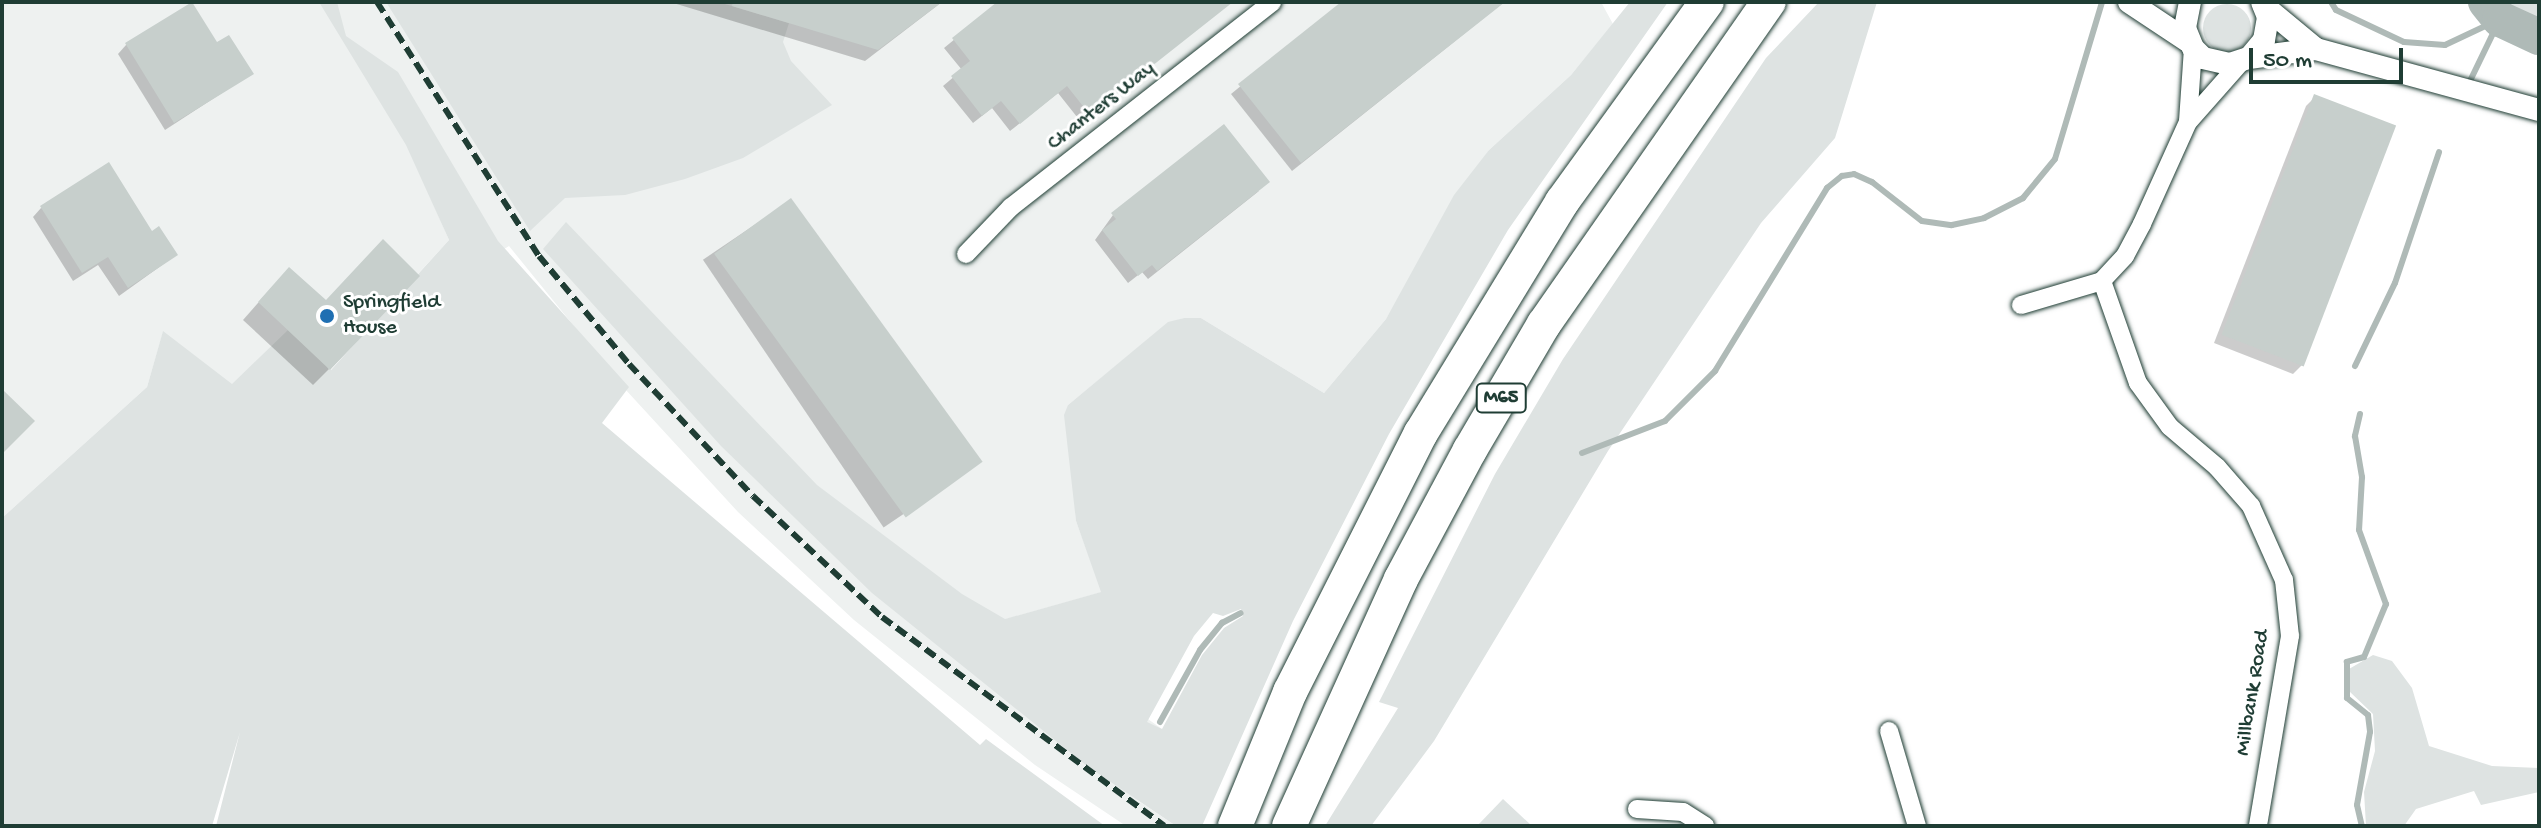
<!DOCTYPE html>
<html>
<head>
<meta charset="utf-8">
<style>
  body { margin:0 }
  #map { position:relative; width:2541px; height:828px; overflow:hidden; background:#fff; font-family:"Gochi Hand",sans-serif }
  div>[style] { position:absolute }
  .built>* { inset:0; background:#eef1f0 }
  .green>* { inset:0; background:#dee3e2 }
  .round { border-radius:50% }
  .shadow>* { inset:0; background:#0003; transform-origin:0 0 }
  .stream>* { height:6px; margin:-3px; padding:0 3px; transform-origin:3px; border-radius:3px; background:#afbab7 }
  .river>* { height:36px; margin:-18px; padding:0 18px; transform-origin:18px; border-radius:18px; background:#afbab7 }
  .building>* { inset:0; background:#c7cfcc; transform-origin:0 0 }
  .roads { filter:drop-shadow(0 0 2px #1f3d34) drop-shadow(0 0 2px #1f3d34) }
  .minor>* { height:18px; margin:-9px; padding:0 9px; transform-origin:9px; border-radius:9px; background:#fff }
  .tertiary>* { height:22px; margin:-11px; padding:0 11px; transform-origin:11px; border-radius:11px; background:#fff }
  .motorway>* { height:34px; margin:-17px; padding:0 17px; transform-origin:17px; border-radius:17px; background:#fff }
  .rail>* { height:6px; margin-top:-3px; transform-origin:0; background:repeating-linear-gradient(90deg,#1f3d34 0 12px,transparent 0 18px) }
  .dots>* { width:22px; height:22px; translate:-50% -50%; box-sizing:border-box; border:4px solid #fff; border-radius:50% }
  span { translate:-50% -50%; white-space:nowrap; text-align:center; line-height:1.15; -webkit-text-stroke:6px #fff; paint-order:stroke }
  .shield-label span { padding:2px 6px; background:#fff; border:2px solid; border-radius:6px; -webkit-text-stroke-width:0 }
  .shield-label { font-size:20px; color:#1f3d34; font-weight:700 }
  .street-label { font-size:22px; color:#1f3d34 }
  .poi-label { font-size:22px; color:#1f3d34 }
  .left { translate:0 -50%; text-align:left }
  .frame { position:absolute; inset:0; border:4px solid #1f3d34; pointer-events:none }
  .scale { position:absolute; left:2249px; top:48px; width:154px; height:36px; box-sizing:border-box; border:4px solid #1f3d34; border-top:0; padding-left:10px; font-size:24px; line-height:28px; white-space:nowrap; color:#1f3d34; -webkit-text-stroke:6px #fff; paint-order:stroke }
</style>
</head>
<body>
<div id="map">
  <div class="built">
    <i style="clip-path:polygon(2px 2px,1601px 2px,1613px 24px,1571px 75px,1489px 150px,1386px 319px,1324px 393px,1201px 318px,1184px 318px,1168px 323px,1068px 405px,1076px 521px,1102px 592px,1006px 619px,1162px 729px,1137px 800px,1176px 826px,1126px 826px,1035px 765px,854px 620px,738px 512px,625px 389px,509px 246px,493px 256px,409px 149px,449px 240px,330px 370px,232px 385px,163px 332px,147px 387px,2px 518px)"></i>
  </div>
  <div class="green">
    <i style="clip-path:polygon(319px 2px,337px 2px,346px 36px,398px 72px,498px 241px,629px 387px,602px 423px,980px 745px,986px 739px,1105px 826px,216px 826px,240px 732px,212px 826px,2px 826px,2px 518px,147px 387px,163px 331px,232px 384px,288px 330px,331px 370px,449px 240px,406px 145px)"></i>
    <i style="clip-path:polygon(386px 2px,718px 2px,789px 23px,783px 42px,791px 61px,832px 105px,743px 158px,685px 179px,625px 195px,565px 198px,530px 231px)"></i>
    <i style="clip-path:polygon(evenodd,1630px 2px,1668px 2px,1508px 230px,1389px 434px,1293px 621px,1202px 826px,1176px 826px,1087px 766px,872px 593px,721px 446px,543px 249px,566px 222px,817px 485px,962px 594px,1005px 619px,1101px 592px,1076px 521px,1064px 415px,1068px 405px,1168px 322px,1184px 318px,1201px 318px,1324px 393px,1386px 319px,1454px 195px,1489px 150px,1571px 75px,1630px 2px,1241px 609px,1243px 616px,1224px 628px,1202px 655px,1162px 729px,1147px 722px,1194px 636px,1213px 613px,1223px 616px,1241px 609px)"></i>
    <i style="clip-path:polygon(1819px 2px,1877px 2px,1835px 138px,1761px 223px,1608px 451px,1434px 741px,1371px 826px,1325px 826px,1398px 708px,1379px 702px,1495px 474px,1563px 359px,1766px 58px)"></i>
    <i style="clip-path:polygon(2506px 2px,2539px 2px,2539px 25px,2523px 19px)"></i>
    <i class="round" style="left:2203px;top:4px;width:48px;height:48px"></i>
    <i style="clip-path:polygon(2373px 655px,2392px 661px,2412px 688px,2429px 746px,2492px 766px,2539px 768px,2539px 792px,2481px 805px,2474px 791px,2416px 809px,2404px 826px,2366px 826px,2364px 792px,2375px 751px,2373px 714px,2349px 691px,2349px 669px)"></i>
    <i style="clip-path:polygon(1503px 799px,1532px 826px,1477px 826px)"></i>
  </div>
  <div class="shadow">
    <i style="clip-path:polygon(670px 2px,942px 2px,865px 61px)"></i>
    <i style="clip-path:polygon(1000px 2px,1230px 2px,1081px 122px,1058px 93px,1010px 131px,992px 108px,973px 123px,943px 86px,962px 70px,944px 48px)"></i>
    <i style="clip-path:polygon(1344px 2px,1504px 2px,1292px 171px,1231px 94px)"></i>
    <i style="clip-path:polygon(126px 45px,216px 45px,251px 74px,165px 130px,118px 54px)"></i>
    <i style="clip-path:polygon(2315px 97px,2302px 365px,2293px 374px,2214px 343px,2306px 106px)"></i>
    <i style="clip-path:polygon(1259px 191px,1148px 279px,1142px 272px,1128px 283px,1095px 240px,1113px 215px)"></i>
    <i style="left:790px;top:201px;width:323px;height:105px;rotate:56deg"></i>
    <i style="clip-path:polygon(41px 208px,152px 234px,176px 255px,119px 296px,98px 265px,73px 281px,33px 217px)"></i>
    <i style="clip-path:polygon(273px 286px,329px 369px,313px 385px,243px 320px)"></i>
  </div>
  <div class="stream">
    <i style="left:2331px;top:2px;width:9px;rotate:58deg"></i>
    <i style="left:2336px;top:10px;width:75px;rotate:25.2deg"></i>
    <i style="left:2404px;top:42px;width:41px;rotate:4.2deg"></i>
    <i style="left:2445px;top:45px;width:61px;rotate:-25.3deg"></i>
    <i style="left:2470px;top:81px;width:69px;rotate:-64.2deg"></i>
    <i style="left:2355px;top:366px;width:92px;rotate:-64.3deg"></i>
    <i style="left:2395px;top:283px;width:138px;rotate:-71.4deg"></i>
    <i style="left:2360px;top:414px;width:23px;rotate:103deg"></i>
    <i style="left:2355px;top:436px;width:42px;rotate:80.3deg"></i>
    <i style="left:2362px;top:477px;width:53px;rotate:93.2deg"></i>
    <i style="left:2359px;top:530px;width:79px;rotate:70deg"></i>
    <i style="left:2386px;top:604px;width:57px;rotate:112.5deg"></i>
    <i style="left:2364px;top:657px;width:18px;rotate:164deg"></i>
    <i style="left:2347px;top:662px;width:36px;rotate:90deg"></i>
    <i style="left:2347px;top:698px;width:27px;rotate:39deg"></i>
    <i style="left:2368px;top:715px;width:17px;rotate:83deg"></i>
    <i style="left:2370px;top:732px;width:74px;rotate:100.1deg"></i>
    <i style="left:2357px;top:805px;width:22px;rotate:77deg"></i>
    <i style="left:1582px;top:453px;width:89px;rotate:-21.1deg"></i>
    <i style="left:1665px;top:421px;width:71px;rotate:-45deg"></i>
    <i style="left:1715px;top:371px;width:215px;rotate:-58.5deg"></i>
    <i style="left:1827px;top:188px;width:19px;rotate:-39deg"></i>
    <i style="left:1842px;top:176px;width:12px;rotate:-9deg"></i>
    <i style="left:1854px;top:174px;width:20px;rotate:24deg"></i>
    <i style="left:1872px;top:182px;width:63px;rotate:38deg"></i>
    <i style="left:1922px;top:221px;width:30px;rotate:8deg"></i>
    <i style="left:1952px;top:225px;width:33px;rotate:-12deg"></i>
    <i style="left:1984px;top:218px;width:44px;rotate:-27.1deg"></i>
    <i style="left:2023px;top:198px;width:50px;rotate:-50.6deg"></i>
    <i style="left:2055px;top:159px;width:164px;rotate:-73.3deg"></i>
    <i style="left:1160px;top:722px;width:82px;rotate:-60.9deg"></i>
    <i style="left:1200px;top:650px;width:35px;rotate:-51deg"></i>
    <i style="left:1222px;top:623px;width:21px;rotate:-28deg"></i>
  </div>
  <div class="river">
    <i style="left:2486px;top:2px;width:22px;rotate:51deg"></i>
    <i style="left:2500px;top:19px;width:43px;rotate:24.8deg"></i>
  </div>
  <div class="building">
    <i style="clip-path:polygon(192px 2px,217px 42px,229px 35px,254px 74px,174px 123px,125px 43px)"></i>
    <i style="clip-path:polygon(733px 2px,942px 2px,878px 50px,732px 6px)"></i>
    <i style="clip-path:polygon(997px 2px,1233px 2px,1090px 115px,1067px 86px,1020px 124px,1001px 101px,982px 116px,951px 76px,970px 61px,952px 38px)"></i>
    <i style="clip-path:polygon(1341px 2px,1505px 2px,1301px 163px,1238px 84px)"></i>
    <i style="left:2314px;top:94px;width:88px;height:258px;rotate:21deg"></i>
    <i style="clip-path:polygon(1224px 124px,1270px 182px,1157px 271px,1152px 265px,1138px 276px,1102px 230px,1116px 219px,1111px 213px)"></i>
    <i style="clip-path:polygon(109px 162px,152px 231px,159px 226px,178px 255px,128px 288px,108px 257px,82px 273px,40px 206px)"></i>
    <i style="left:791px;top:198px;width:326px;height:95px;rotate:54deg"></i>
    <i style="clip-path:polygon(383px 239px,420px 276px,330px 370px,258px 302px,289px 267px,326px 300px)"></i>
    <i style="clip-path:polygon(2px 389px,35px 421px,2px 454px)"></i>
  </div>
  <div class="roads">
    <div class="minor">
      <i style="left:2193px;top:48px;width:74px;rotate:93.9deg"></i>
      <i style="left:2188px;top:122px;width:112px;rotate:114.3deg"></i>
      <i style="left:2142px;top:224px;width:36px;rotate:118deg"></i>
      <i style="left:2125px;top:256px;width:34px;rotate:133deg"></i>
      <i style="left:2102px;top:281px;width:108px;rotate:70.6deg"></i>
      <i style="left:2138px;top:383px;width:54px;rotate:54deg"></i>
      <i style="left:2170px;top:427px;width:62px;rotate:40.4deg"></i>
      <i style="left:2217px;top:467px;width:52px;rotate:48.9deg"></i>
      <i style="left:2251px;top:506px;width:81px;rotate:66deg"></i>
      <i style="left:2284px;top:580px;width:56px;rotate:83.9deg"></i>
      <i style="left:2290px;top:636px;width:193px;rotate:99.6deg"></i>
      <i style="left:2189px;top:121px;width:81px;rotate:-48.5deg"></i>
      <i style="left:966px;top:254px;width:65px;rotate:-46.2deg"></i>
      <i style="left:1011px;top:207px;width:332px;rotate:-38.1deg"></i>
      <i style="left:2021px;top:305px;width:84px;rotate:-16.5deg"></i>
      <i style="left:1889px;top:731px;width:99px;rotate:73.6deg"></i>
      <i style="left:1637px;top:809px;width:46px;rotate:3.7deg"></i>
      <i style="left:1683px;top:812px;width:26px;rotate:32deg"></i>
    </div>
    <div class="tertiary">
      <i style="left:2129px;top:2px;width:72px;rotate:33.7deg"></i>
      <i style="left:2190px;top:2px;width:26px;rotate:101deg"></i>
      <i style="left:2185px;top:28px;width:22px;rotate:68deg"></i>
      <i style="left:2193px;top:48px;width:14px;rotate:45deg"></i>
      <i style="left:2203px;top:58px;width:28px;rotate:13deg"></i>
      <i style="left:2230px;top:64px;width:20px;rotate:-18deg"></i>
      <i style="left:2249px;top:58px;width:23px;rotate:-50deg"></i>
      <i style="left:2264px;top:40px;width:23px;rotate:-80deg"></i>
      <i style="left:2268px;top:17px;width:16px;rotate:-112deg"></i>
      <i style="left:2264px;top:6px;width:67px;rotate:39.6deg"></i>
      <i style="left:2249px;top:58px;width:68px;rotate:-7.7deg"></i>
      <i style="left:2316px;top:49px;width:231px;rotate:15.3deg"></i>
    </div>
    <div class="motorway">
      <i style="left:1235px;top:826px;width:145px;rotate:-67.7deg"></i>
      <i style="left:1290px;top:692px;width:290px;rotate:-63.2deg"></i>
      <i style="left:1421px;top:433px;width:271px;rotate:-58.6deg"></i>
      <i style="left:1562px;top:202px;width:247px;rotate:-54.1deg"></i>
      <i style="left:1289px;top:826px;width:271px;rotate:-65.6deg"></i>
      <i style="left:1401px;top:579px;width:146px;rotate:-61.9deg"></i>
      <i style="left:1470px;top:450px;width:146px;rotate:-59.6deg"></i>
      <i style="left:1544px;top:324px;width:393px;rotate:-55.1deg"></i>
    </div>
  </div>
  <div class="rail">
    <i style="left:377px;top:2px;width:301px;rotate:57.5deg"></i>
    <i style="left:539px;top:256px;width:141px;rotate:50.2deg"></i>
    <i style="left:629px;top:364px;width:181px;rotate:46.8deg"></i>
    <i style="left:753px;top:496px;width:177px;rotate:43.2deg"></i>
    <i style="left:882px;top:617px;width:351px;rotate:36.5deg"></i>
  </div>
  <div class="dots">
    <i style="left:327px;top:316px;background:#1f6fb2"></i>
  </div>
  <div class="shield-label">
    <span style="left:1501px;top:398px">M65</span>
  </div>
  <div class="street-label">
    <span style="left:1102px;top:107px;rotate:-38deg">Chanters Way</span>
    <span style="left:2254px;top:693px;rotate:-81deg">Millbank Road</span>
  </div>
  <div class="poi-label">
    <span class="left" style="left:343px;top:316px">Springfield<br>House</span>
  </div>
  <div class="frame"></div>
  <div class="scale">50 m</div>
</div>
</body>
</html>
